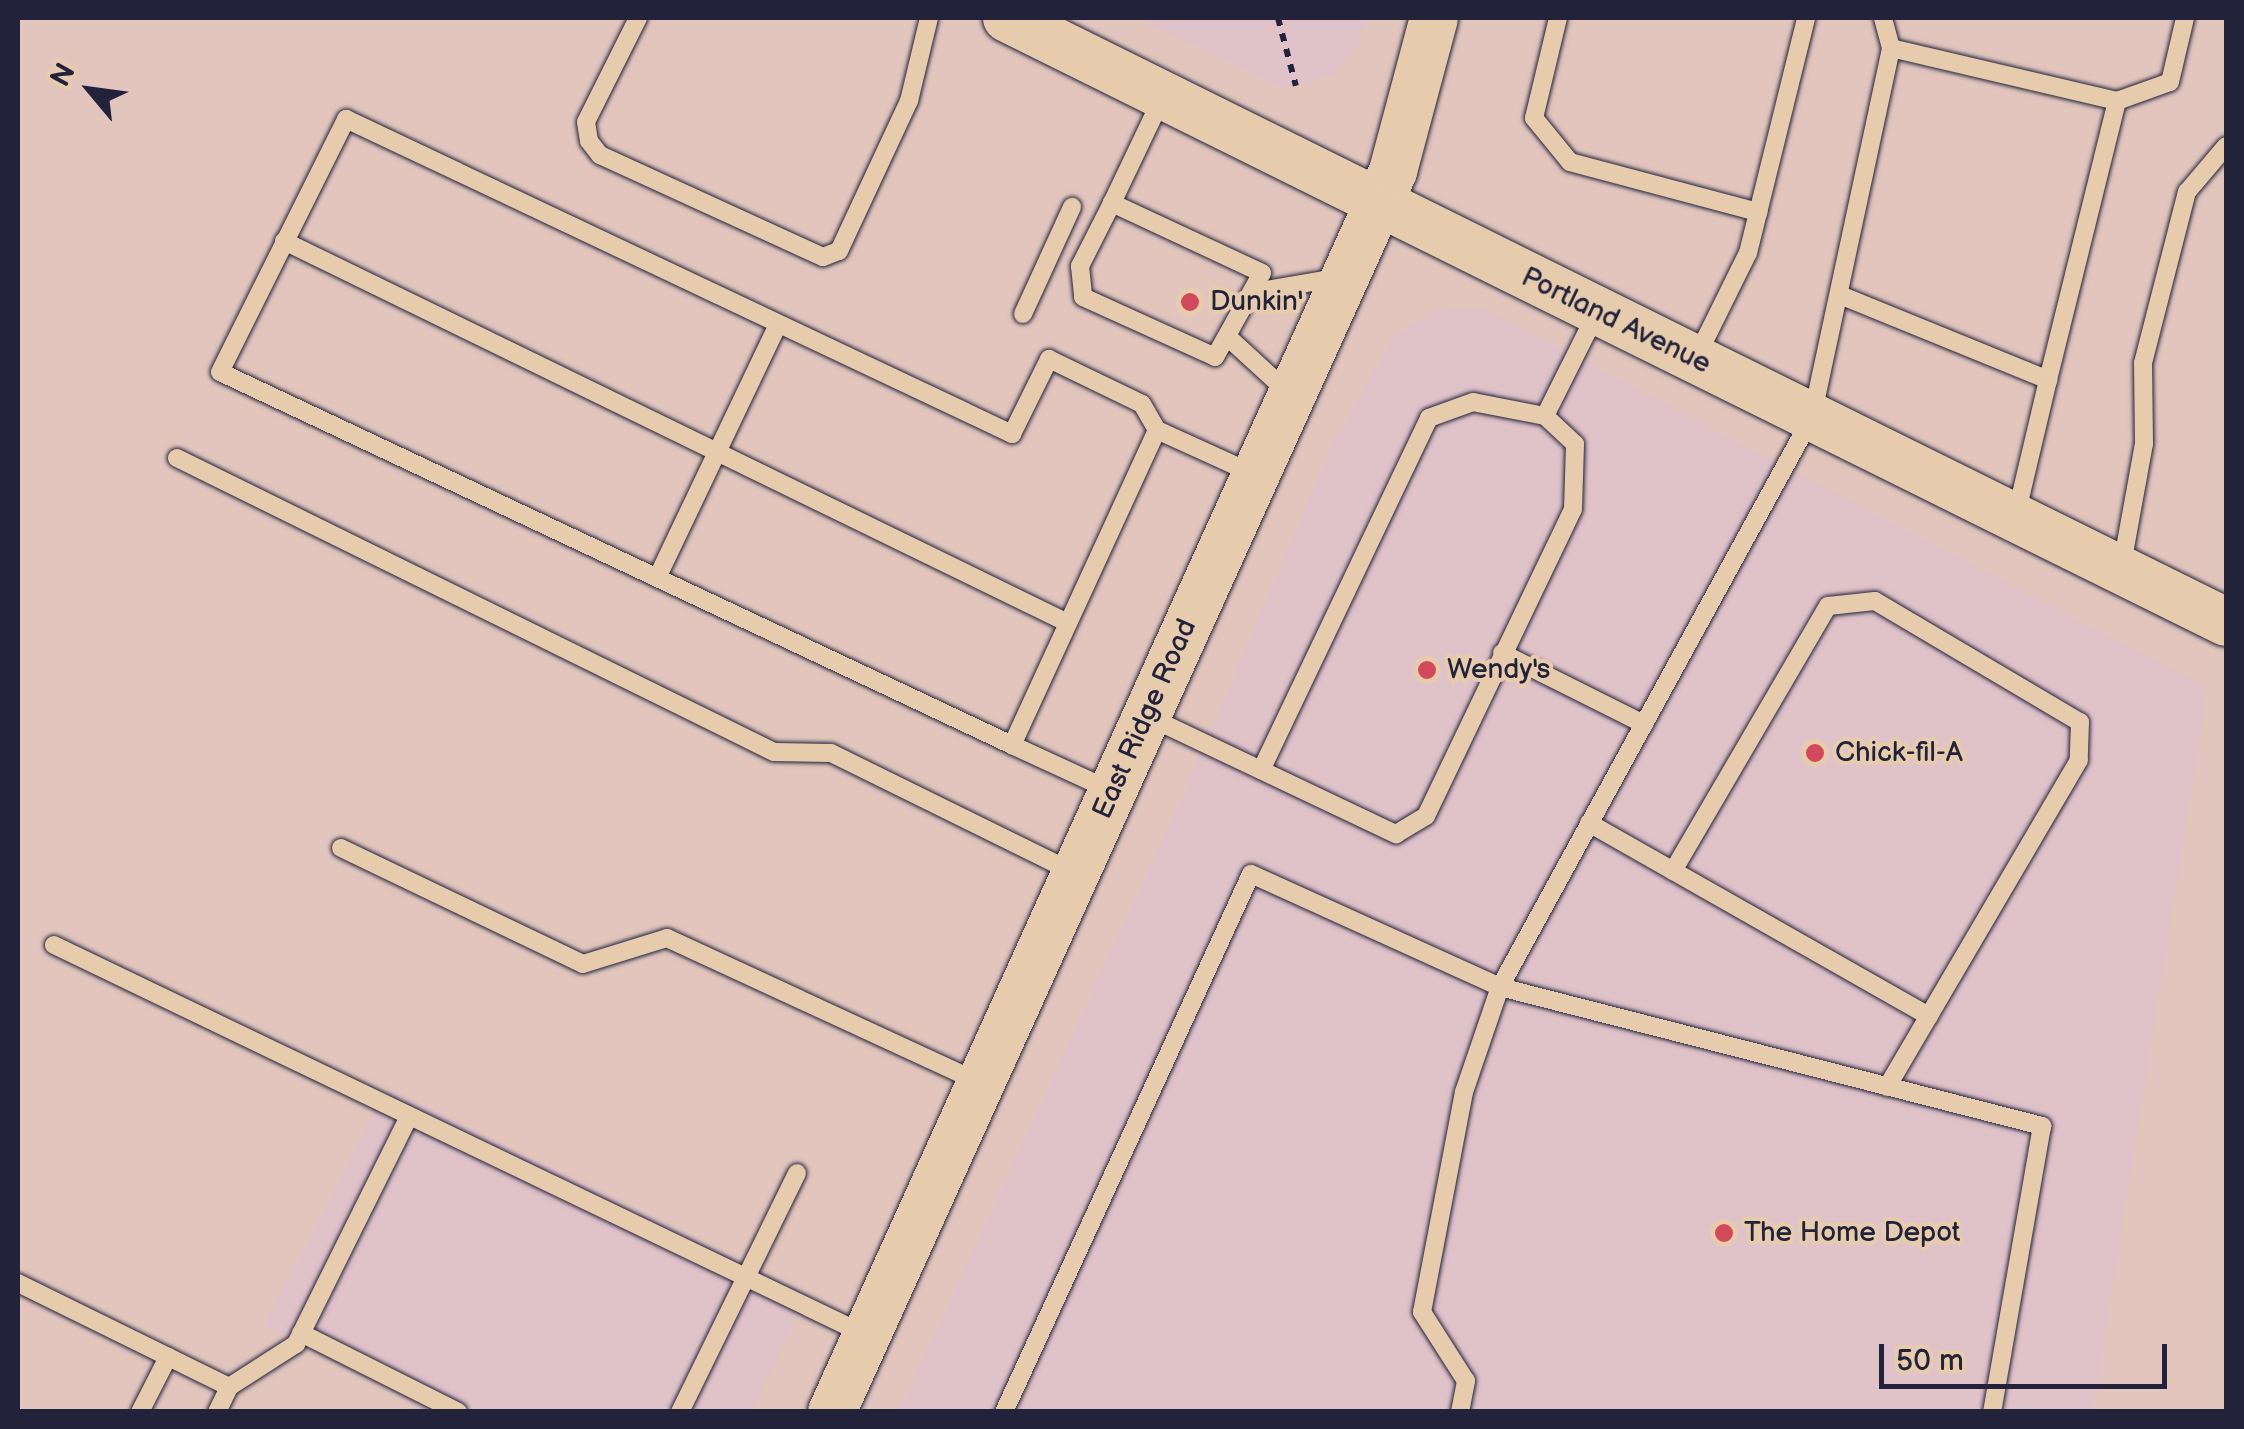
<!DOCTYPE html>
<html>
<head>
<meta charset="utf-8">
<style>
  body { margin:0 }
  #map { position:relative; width:2244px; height:1429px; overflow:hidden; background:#e2c6be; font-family:"Balsamiq Sans",sans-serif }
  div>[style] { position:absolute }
  .built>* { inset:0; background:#e0c2c9 }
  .path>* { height:6px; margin-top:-3px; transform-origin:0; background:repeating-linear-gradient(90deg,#22223b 0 8px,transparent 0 16px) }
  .roads { filter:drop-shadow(0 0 2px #22223b) drop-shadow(0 0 2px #22223b) }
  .lane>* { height:18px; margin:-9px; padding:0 9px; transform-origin:9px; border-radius:9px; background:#e6ccad }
  .secondary>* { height:48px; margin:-24px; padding:0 24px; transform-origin:24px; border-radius:24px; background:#e6ccad }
  .dots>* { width:28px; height:28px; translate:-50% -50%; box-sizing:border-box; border:5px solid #e6ccad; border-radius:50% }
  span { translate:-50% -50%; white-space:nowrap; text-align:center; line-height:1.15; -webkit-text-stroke:8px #e6ccad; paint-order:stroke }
  .poi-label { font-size:28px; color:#22223b }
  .left { translate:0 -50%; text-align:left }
  .street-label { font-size:28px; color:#22223b }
  .frame { position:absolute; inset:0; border:20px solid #22223b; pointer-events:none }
  .north { position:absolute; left:40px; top:40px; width:100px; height:100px; -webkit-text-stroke:8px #e6ccad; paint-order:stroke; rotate:299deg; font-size:28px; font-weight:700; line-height:40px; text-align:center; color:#22223b }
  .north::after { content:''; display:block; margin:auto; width:35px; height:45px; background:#22223b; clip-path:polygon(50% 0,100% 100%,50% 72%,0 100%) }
  .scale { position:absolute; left:1879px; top:1344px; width:288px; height:45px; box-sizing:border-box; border:5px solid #22223b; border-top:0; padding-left:12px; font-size:30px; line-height:35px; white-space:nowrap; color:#22223b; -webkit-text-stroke:8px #e6ccad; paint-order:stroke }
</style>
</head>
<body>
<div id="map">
  <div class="built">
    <i style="clip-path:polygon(1139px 18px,1366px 18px,1358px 46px,1332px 75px,1284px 89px)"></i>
    <i style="clip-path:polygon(1484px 309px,2208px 688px,2093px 1411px,899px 1412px,1185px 792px,1332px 446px,1393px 338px,1433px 311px)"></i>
    <i style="clip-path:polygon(387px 1088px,808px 1293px,752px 1411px,442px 1411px,265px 1325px)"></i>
  </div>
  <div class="path">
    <i style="left:1278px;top:18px;width:70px;rotate:75.2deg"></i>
  </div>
  <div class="roads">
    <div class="lane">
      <i style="left:638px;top:18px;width:116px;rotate:116.6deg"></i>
      <i style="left:586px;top:122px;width:19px;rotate:81deg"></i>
      <i style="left:589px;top:141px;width:18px;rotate:52deg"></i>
      <i style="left:600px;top:155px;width:245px;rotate:24.6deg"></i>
      <i style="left:823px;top:257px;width:17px;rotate:-21deg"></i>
      <i style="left:839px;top:251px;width:166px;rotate:-65deg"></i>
      <i style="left:909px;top:101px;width:85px;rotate:-76.5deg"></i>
      <i style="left:1558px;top:18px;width:103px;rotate:103.5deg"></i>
      <i style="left:1534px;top:118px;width:57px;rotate:50.7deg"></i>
      <i style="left:1570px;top:162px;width:195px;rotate:14.9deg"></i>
      <i style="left:1891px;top:48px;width:232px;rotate:13.2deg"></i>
      <i style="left:2117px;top:101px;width:287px;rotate:103.9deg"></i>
      <i style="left:2117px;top:101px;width:56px;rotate:-19.7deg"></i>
      <i style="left:2170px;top:82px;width:66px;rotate:-76.8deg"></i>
      <i style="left:1112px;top:203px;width:71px;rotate:116.9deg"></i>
      <i style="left:1080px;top:266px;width:31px;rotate:84deg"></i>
      <i style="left:1083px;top:297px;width:145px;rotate:24.4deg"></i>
      <i style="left:1215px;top:357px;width:96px;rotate:-60.8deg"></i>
      <i style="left:1262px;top:273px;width:166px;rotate:-155deg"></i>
      <i style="left:1112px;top:203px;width:119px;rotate:-64.5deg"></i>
      <i style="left:284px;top:241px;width:872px;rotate:25.98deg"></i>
      <i style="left:1254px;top:292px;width:84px;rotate:-9.6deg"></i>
      <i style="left:1840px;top:295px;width:225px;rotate:22.2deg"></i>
      <i style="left:2048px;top:380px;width:139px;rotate:103.3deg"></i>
      <i style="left:1023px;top:314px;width:118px;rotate:-65.4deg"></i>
      <i style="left:1231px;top:340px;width:80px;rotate:42.5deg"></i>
      <i style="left:1696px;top:358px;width:117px;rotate:-63.7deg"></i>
      <i style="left:1748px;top:253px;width:242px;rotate:-76.1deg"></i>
      <i style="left:1545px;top:416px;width:114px;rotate:-63.4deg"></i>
      <i style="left:1157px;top:430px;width:104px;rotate:24.4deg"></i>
      <i style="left:177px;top:458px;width:665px;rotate:26.22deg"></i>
      <i style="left:774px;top:752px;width:57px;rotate:1deg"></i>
      <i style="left:831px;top:753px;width:272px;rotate:26.2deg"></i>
      <i style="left:2121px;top:570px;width:128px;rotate:-79.7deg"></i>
      <i style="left:2144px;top:444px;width:81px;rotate:-90.7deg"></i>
      <i style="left:2143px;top:363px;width:177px;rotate:-75.6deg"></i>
      <i style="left:2187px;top:192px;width:60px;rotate:-49.7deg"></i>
      <i style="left:657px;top:578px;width:281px;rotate:-64.5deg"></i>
      <i style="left:1502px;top:653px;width:159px;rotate:26.6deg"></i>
      <i style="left:1147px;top:716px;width:276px;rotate:25.4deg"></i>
      <i style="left:1396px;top:834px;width:35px;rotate:-31deg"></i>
      <i style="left:1426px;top:816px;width:340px;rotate:-64.4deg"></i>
      <i style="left:1573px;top:509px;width:65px;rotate:-88.2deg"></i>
      <i style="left:1575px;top:444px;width:41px;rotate:-137deg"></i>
      <i style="left:1545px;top:416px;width:73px;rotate:-169deg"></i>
      <i style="left:1473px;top:402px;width:47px;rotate:160deg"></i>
      <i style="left:1429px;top:418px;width:390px;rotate:115.5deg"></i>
      <i style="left:1012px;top:745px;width:875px;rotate:-154.78deg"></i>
      <i style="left:220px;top:372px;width:283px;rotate:-63.5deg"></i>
      <i style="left:346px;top:119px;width:737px;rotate:25.31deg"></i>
      <i style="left:1012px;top:434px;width:84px;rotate:-63.7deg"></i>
      <i style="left:1049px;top:359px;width:103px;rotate:25.8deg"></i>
      <i style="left:1142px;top:404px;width:30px;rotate:60deg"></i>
      <i style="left:1157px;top:430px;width:347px;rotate:114.7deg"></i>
      <i style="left:1012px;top:745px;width:110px;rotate:24.7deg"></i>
      <i style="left:1589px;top:823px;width:391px;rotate:29.6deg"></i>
      <i style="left:341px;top:848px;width:268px;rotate:25.6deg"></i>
      <i style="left:583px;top:964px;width:88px;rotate:-17.2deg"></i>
      <i style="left:667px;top:938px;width:346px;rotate:24.8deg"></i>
      <i style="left:1673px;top:871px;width:307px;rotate:-59.7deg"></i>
      <i style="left:1828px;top:606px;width:47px;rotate:-6.1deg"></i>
      <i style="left:1875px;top:601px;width:238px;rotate:30.6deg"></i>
      <i style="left:2080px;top:722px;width:38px;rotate:92deg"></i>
      <i style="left:2079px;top:760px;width:379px;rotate:120.4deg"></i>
      <i style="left:54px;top:945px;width:901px;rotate:25.65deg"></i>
      <i style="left:18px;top:1283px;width:235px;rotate:26.2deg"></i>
      <i style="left:301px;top:1333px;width:176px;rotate:26.7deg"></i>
      <i style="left:140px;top:1412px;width:62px;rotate:-63deg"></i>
      <i style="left:217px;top:1412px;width:28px;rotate:-64deg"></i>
      <i style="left:229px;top:1387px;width:80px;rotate:-32.7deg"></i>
      <i style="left:296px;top:1344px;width:254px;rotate:-63.6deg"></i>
      <i style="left:680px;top:1412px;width:266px;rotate:-63.9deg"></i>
      <i style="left:1004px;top:1412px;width:592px;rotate:-65.34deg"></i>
      <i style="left:1251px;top:874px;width:273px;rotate:24.4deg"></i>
      <i style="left:1500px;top:987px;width:560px;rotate:14.38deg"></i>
      <i style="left:2042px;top:1126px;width:290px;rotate:99.9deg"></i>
      <i style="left:1460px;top:1412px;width:32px;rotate:-79deg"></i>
      <i style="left:1466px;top:1381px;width:82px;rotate:-122.5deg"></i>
      <i style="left:1422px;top:1312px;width:224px;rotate:-79.2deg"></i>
      <i style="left:1464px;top:1092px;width:111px;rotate:-71.1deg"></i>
      <i style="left:1500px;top:987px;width:650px;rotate:-61.31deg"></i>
      <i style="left:1812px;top:417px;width:377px;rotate:-77.9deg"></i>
      <i style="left:1891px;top:48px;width:31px;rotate:-105deg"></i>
    </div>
    <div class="secondary">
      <i style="left:1007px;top:18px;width:1360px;rotate:26.36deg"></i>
      <i style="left:832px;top:1412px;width:1362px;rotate:-65.67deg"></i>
      <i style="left:1393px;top:171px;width:158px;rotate:-75deg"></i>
    </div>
  </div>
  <div class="dots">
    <i style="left:1190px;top:302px;background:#d1495b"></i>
    <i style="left:1427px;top:670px;background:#d1495b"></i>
    <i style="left:1815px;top:753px;background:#d1495b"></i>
    <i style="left:1724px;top:1233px;background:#d1495b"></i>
  </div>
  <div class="poi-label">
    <span class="left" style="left:1210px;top:302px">Dunkin'</span>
    <span class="left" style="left:1447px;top:670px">Wendy's</span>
    <span class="left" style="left:1835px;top:753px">Chick-fil-A</span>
    <span class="left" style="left:1744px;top:1233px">The Home Depot</span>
  </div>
  <div class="street-label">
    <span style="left:1616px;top:321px;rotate:26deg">Portland Avenue</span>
    <span style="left:1145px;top:719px;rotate:-66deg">East Ridge Road</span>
  </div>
  <div class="frame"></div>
  <div class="north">N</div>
  <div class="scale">50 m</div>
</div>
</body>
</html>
